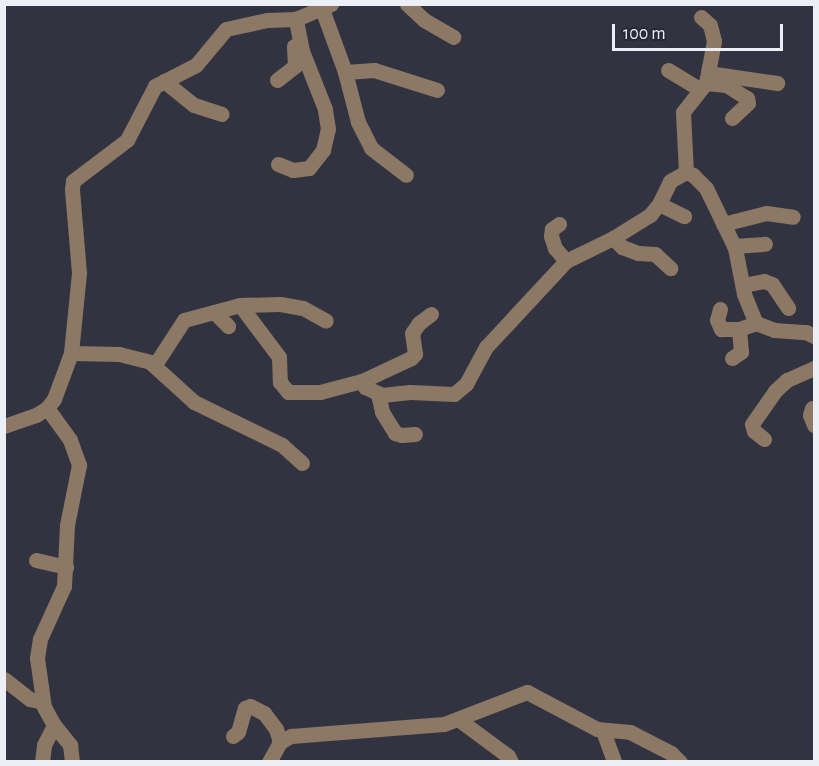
<!DOCTYPE html>
<html>
<head>
<meta charset="utf-8">
<style>
  body { margin:0 }
  #map { position:relative; width:819px; height:766px; overflow:hidden; background:#313440; font-family:"Alegreya Sans",sans-serif }
  div>[style] { position:absolute }
  .minor>* { height:15px; margin:-7.5px; padding:0 7.5px; transform-origin:7.5px; border-radius:7.5px; background:#8c7864 }
  span { translate:-50% -50%; white-space:nowrap; text-align:center; line-height:1.15; -webkit-text-stroke:5px #272a36; paint-order:stroke }
  .frame { position:absolute; inset:0; border:6px solid #edeff7; pointer-events:none }
  .scale { position:absolute; left:612px; top:24px; width:171px; height:27px; box-sizing:border-box; border:3px solid #edeff7; border-top:0; padding-left:8px; font-size:18px; line-height:21px; white-space:nowrap; color:#edeff7; -webkit-text-stroke:4px #272a36; paint-order:stroke }
</style>
</head>
<body>
<div id="map">
  <div class="minor">
    <i style="left:407px;top:4px;width:23px;rotate:43deg"></i>
    <i style="left:424px;top:20px;width:34px;rotate:30deg"></i>
    <i style="left:322px;top:9px;width:67px;rotate:69.9deg"></i>
    <i style="left:345px;top:72px;width:52px;rotate:75.4deg"></i>
    <i style="left:358px;top:122px;width:29px;rotate:63deg"></i>
    <i style="left:371px;top:148px;width:44px;rotate:37.6deg"></i>
    <i style="left:668px;top:70px;width:37px;rotate:31deg"></i>
    <i style="left:345px;top:72px;width:29px;rotate:-4deg"></i>
    <i style="left:374px;top:70px;width:66px;rotate:17.6deg"></i>
    <i style="left:708px;top:73px;width:70px;rotate:8.2deg"></i>
    <i style="left:277px;top:80px;width:23px;rotate:-38deg"></i>
    <i style="left:295px;top:66px;width:20px;rotate:-93deg"></i>
    <i style="left:164px;top:81px;width:38px;rotate:39deg"></i>
    <i style="left:194px;top:105px;width:29px;rotate:18deg"></i>
    <i style="left:706px;top:83px;width:20px;rotate:6deg"></i>
    <i style="left:726px;top:85px;width:25px;rotate:32deg"></i>
    <i style="left:747px;top:98px;width:5px;rotate:79deg"></i>
    <i style="left:748px;top:103px;width:22px;rotate:137deg"></i>
    <i style="left:278px;top:164px;width:16px;rotate:22deg"></i>
    <i style="left:293px;top:170px;width:16px;rotate:-7deg"></i>
    <i style="left:309px;top:168px;width:23px;rotate:-52deg"></i>
    <i style="left:323px;top:150px;width:22px;rotate:-77deg"></i>
    <i style="left:328px;top:129px;width:20px;rotate:-99deg"></i>
    <i style="left:325px;top:109px;width:62px;rotate:-111.6deg"></i>
    <i style="left:302px;top:51px;width:33px;rotate:-101deg"></i>
    <i style="left:686px;top:172px;width:60px;rotate:-92.9deg"></i>
    <i style="left:683px;top:112px;width:37px;rotate:-52deg"></i>
    <i style="left:706px;top:83px;width:43px;rotate:-79.2deg"></i>
    <i style="left:714px;top:41px;width:16px;rotate:-104deg"></i>
    <i style="left:710px;top:25px;width:12px;rotate:-138deg"></i>
    <i style="left:659px;top:204px;width:28px;rotate:26deg"></i>
    <i style="left:559px;top:224px;width:9px;rotate:144deg"></i>
    <i style="left:552px;top:229px;width:7px;rotate:98deg"></i>
    <i style="left:551px;top:236px;width:13px;rotate:72deg"></i>
    <i style="left:555px;top:248px;width:17px;rotate:50deg"></i>
    <i style="left:723px;top:224px;width:44px;rotate:-14.3deg"></i>
    <i style="left:766px;top:213px;width:27px;rotate:8deg"></i>
    <i style="left:613px;top:238px;width:13px;rotate:45deg"></i>
    <i style="left:622px;top:247px;width:17px;rotate:21deg"></i>
    <i style="left:638px;top:253px;width:17px;rotate:3deg"></i>
    <i style="left:655px;top:254px;width:21px;rotate:43deg"></i>
    <i style="left:734px;top:246px;width:31px;rotate:-4deg"></i>
    <i style="left:743px;top:285px;width:21px;rotate:-11deg"></i>
    <i style="left:764px;top:281px;width:9px;rotate:21deg"></i>
    <i style="left:772px;top:284px;width:29px;rotate:56deg"></i>
    <i style="left:240px;top:305px;width:40px;rotate:-1.4deg"></i>
    <i style="left:280px;top:304px;width:23px;rotate:10deg"></i>
    <i style="left:303px;top:308px;width:26px;rotate:29deg"></i>
    <i style="left:720px;top:309px;width:11px;rotate:105deg"></i>
    <i style="left:717px;top:320px;width:10px;rotate:66deg"></i>
    <i style="left:721px;top:329px;width:18px"></i>
    <i style="left:739px;top:329px;width:18px;rotate:-19deg"></i>
    <i style="left:214px;top:312px;width:20px;rotate:45deg"></i>
    <i style="left:71px;top:353px;width:48px;rotate:1.2deg"></i>
    <i style="left:119px;top:354px;width:38px;rotate:14deg"></i>
    <i style="left:156px;top:363px;width:51px;rotate:-56.9deg"></i>
    <i style="left:184px;top:320px;width:58px;rotate:-15deg"></i>
    <i style="left:240px;top:305px;width:65px;rotate:53.1deg"></i>
    <i style="left:279px;top:357px;width:25px;rotate:88deg"></i>
    <i style="left:280px;top:382px;width:13px;rotate:51deg"></i>
    <i style="left:288px;top:392px;width:32px"></i>
    <i style="left:320px;top:392px;width:43px;rotate:-14.7deg"></i>
    <i style="left:362px;top:381px;width:7px;rotate:63deg"></i>
    <i style="left:365px;top:387px;width:19px;rotate:25deg"></i>
    <i style="left:382px;top:395px;width:28px;rotate:-6deg"></i>
    <i style="left:410px;top:392px;width:44px;rotate:2.6deg"></i>
    <i style="left:454px;top:394px;width:16px;rotate:-40deg"></i>
    <i style="left:466px;top:384px;width:42px;rotate:-61.6deg"></i>
    <i style="left:486px;top:347px;width:117px;rotate:-47.1deg"></i>
    <i style="left:566px;top:261px;width:52px;rotate:-26.1deg"></i>
    <i style="left:613px;top:238px;width:44px;rotate:-31.9deg"></i>
    <i style="left:650px;top:215px;width:14px;rotate:-51deg"></i>
    <i style="left:659px;top:204px;width:25px;rotate:-64deg"></i>
    <i style="left:670px;top:181px;width:18px;rotate:-29deg"></i>
    <i style="left:686px;top:172px;width:8px;rotate:23deg"></i>
    <i style="left:693px;top:175px;width:18px;rotate:45deg"></i>
    <i style="left:706px;top:188px;width:67px;rotate:64.2deg"></i>
    <i style="left:735px;top:248px;width:47px;rotate:78.9deg"></i>
    <i style="left:744px;top:294px;width:31px;rotate:68deg"></i>
    <i style="left:756px;top:323px;width:19px;rotate:21deg"></i>
    <i style="left:774px;top:330px;width:32px;rotate:4deg"></i>
    <i style="left:806px;top:332px;width:9px;rotate:27deg"></i>
    <i style="left:732px;top:358px;width:11px;rotate:-34deg"></i>
    <i style="left:741px;top:352px;width:23px;rotate:-95deg"></i>
    <i style="left:151px;top:363px;width:58px;rotate:42.2deg"></i>
    <i style="left:194px;top:402px;width:98px;rotate:26deg"></i>
    <i style="left:282px;top:445px;width:27px;rotate:42deg"></i>
    <i style="left:362px;top:381px;width:54px;rotate:-25.1deg"></i>
    <i style="left:411px;top:358px;width:6px;rotate:-45deg"></i>
    <i style="left:415px;top:354px;width:21px;rotate:-98deg"></i>
    <i style="left:412px;top:333px;width:12px;rotate:-55deg"></i>
    <i style="left:419px;top:323px;width:15px;rotate:-37deg"></i>
    <i style="left:378px;top:394px;width:18px;rotate:77deg"></i>
    <i style="left:382px;top:412px;width:25px;rotate:58deg"></i>
    <i style="left:395px;top:433px;width:7px;rotate:16deg"></i>
    <i style="left:402px;top:435px;width:13px;rotate:-4deg"></i>
    <i style="left:47px;top:408px;width:39px;rotate:54deg"></i>
    <i style="left:70px;top:440px;width:27px;rotate:70deg"></i>
    <i style="left:79px;top:465px;width:61px;rotate:101.3deg"></i>
    <i style="left:67px;top:525px;width:61px;rotate:92.8deg"></i>
    <i style="left:64px;top:586px;width:58px;rotate:114.4deg"></i>
    <i style="left:40px;top:639px;width:19px;rotate:99deg"></i>
    <i style="left:37px;top:658px;width:49px;rotate:81.9deg"></i>
    <i style="left:44px;top:707px;width:21px;rotate:61deg"></i>
    <i style="left:54px;top:725px;width:26px;rotate:51deg"></i>
    <i style="left:70px;top:745px;width:17px;rotate:83deg"></i>
    <i style="left:812px;top:408px;width:7px;rotate:106deg"></i>
    <i style="left:810px;top:415px;width:11px;rotate:68deg"></i>
    <i style="left:4px;top:426px;width:34px;rotate:-19deg"></i>
    <i style="left:36px;top:415px;width:13px;rotate:-32deg"></i>
    <i style="left:47px;top:408px;width:11px;rotate:-52deg"></i>
    <i style="left:54px;top:399px;width:49px;rotate:-69.7deg"></i>
    <i style="left:71px;top:353px;width:80px;rotate:-84.3deg"></i>
    <i style="left:79px;top:273px;width:84px;rotate:-94.8deg"></i>
    <i style="left:72px;top:189px;width:8px;rotate:-83deg"></i>
    <i style="left:73px;top:181px;width:68px;rotate:-37.2deg"></i>
    <i style="left:127px;top:140px;width:61px;rotate:-62.6deg"></i>
    <i style="left:155px;top:86px;width:46px;rotate:-27.1deg"></i>
    <i style="left:196px;top:65px;width:47px;rotate:-50.2deg"></i>
    <i style="left:226px;top:29px;width:42px;rotate:-12.4deg"></i>
    <i style="left:267px;top:20px;width:29px;rotate:-2deg"></i>
    <i style="left:296px;top:19px;width:38px;rotate:-23deg"></i>
    <i style="left:764px;top:439px;width:13px;rotate:-141deg"></i>
    <i style="left:754px;top:431px;width:7px;rotate:-106deg"></i>
    <i style="left:752px;top:424px;width:40px;rotate:-55.1deg"></i>
    <i style="left:775px;top:391px;width:16px;rotate:-43deg"></i>
    <i style="left:787px;top:380px;width:30px;rotate:-24deg"></i>
    <i style="left:36px;top:560px;width:31px;rotate:13deg"></i>
    <i style="left:4px;top:679px;width:33px;rotate:38deg"></i>
    <i style="left:30px;top:699px;width:13px;rotate:13deg"></i>
    <i style="left:458px;top:719px;width:62px;rotate:36.5deg"></i>
    <i style="left:508px;top:756px;width:7px;rotate:63deg"></i>
    <i style="left:603px;top:731px;width:33px;rotate:70deg"></i>
    <i style="left:233px;top:736px;width:6px;rotate:-39deg"></i>
    <i style="left:238px;top:732px;width:25px;rotate:-74deg"></i>
    <i style="left:245px;top:708px;width:5px;rotate:-22deg"></i>
    <i style="left:250px;top:706px;width:16px;rotate:27deg"></i>
    <i style="left:264px;top:713px;width:20px;rotate:53deg"></i>
    <i style="left:276px;top:729px;width:14px;rotate:73deg"></i>
    <i style="left:42px;top:762px;width:17px;rotate:-83deg"></i>
    <i style="left:44px;top:745px;width:22px;rotate:-63deg"></i>
    <i style="left:269px;top:762px;width:23px;rotate:-61deg"></i>
    <i style="left:280px;top:742px;width:13px;rotate:-29deg"></i>
    <i style="left:291px;top:736px;width:153px;rotate:-4.5deg"></i>
    <i style="left:444px;top:724px;width:89px;rotate:-21.1deg"></i>
    <i style="left:527px;top:692px;width:79px;rotate:27.9deg"></i>
    <i style="left:597px;top:729px;width:33px;rotate:5deg"></i>
    <i style="left:630px;top:732px;width:46px;rotate:27.1deg"></i>
    <i style="left:671px;top:753px;width:13px;rotate:45deg"></i>
  </div>
  <div class="frame"></div>
  <div class="scale">100 m</div>
</div>
</body>
</html>
